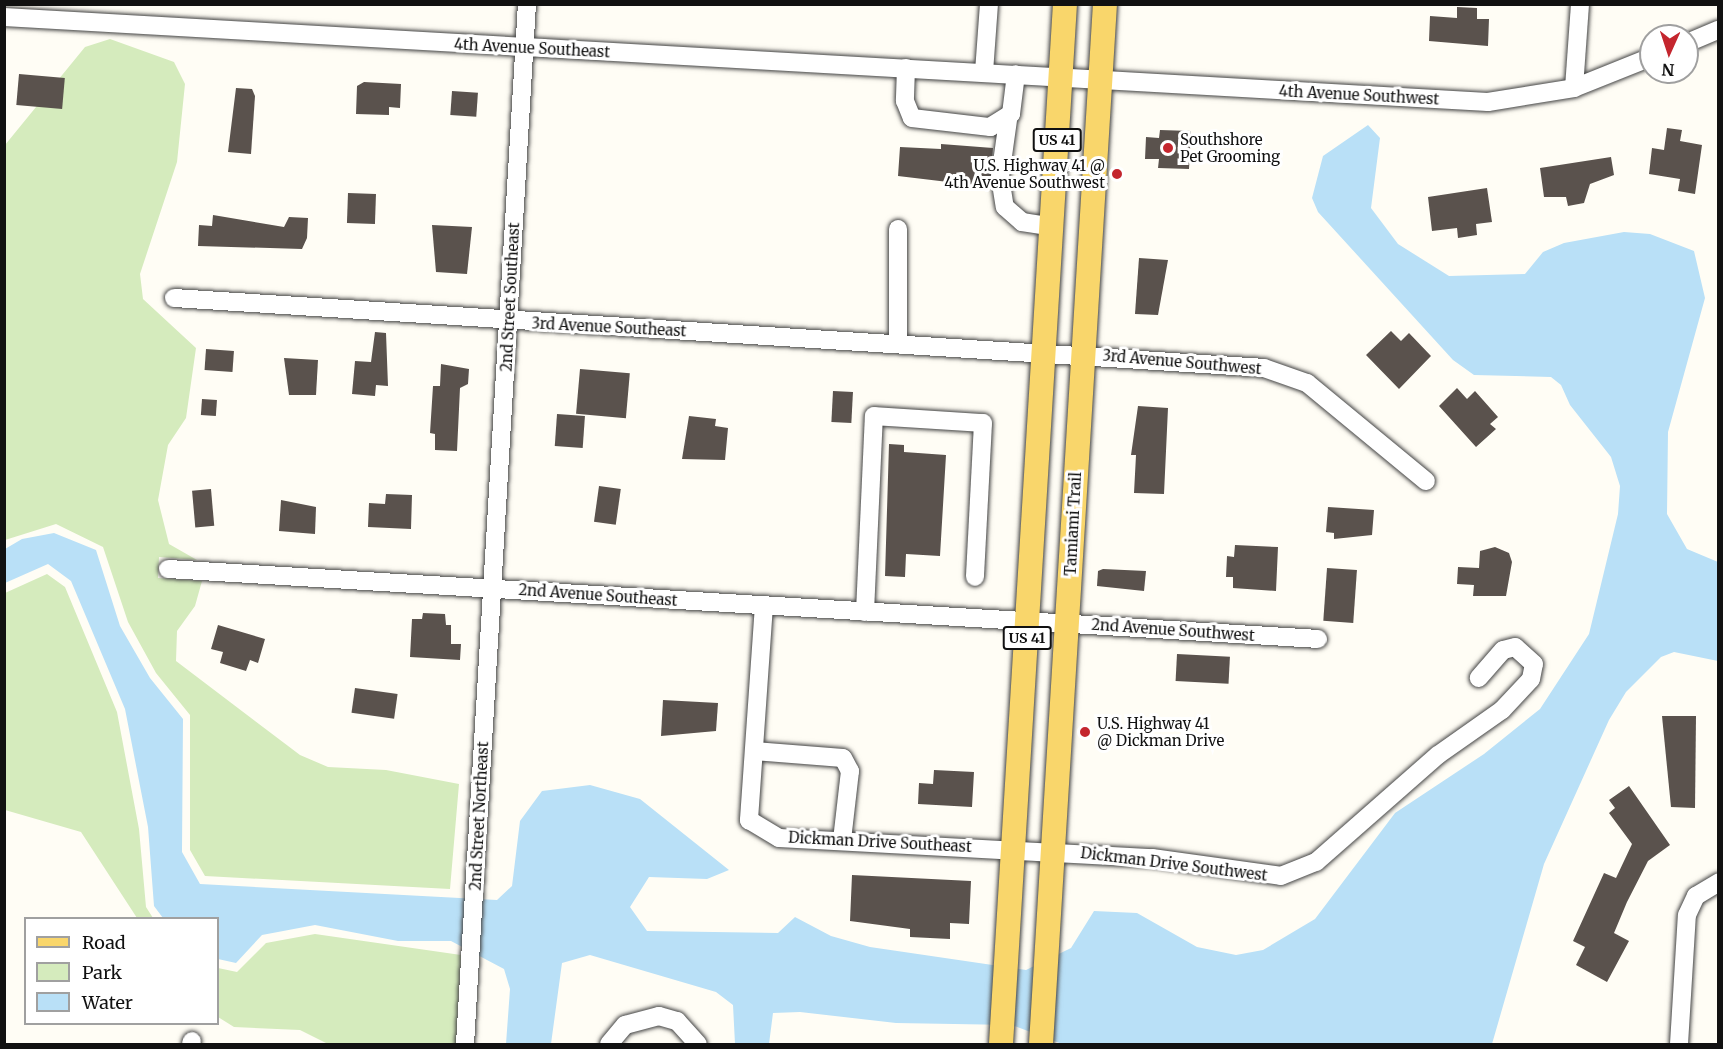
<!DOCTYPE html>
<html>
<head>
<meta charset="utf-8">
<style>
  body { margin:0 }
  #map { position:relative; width:1723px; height:1049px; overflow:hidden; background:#fffdf5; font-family:Merriweather,serif }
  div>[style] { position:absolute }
  .green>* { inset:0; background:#d5ebbd }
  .water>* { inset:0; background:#b9e0f7 }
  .building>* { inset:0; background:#5a524d; transform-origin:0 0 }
  .roads { filter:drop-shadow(0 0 2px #444) drop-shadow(0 0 2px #444) }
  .minor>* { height:18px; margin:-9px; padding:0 9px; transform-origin:9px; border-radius:9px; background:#fff }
  .major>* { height:24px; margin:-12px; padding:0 12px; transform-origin:12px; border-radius:12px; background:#f9d66b }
  .dots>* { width:16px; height:16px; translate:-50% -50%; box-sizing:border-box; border:3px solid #fff; border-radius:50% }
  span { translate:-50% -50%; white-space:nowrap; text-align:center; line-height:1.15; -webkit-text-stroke:6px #fff; paint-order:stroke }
  .shield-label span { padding:2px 4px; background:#fff; border:2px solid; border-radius:4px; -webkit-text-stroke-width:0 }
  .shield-label { font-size:14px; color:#111; font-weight:700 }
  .street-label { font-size:15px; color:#111 }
  .poi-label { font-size:15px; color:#111 }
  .left { translate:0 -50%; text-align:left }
  .right { translate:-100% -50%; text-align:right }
  .frame { position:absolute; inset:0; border:6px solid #111; pointer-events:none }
  .legend { position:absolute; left:24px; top:917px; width:195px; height:108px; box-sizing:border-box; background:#fff; border:2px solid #a0a0a0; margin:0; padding:8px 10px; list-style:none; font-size:18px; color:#111 }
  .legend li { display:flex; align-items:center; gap:12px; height:30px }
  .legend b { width:30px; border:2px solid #a0a0a0 }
  .north { position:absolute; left:1639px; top:24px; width:60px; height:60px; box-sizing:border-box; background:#fff; border:2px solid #a0a0a0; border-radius:50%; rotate:183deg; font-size:16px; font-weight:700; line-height:24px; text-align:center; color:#111 }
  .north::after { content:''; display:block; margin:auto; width:21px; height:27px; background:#c4262e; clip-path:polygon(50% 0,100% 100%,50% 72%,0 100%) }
</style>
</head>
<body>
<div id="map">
  <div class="green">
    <i style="clip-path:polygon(110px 39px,174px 62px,185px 84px,177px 162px,140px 274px,143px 299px,196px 348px,186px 418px,168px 445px,158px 500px,169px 544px,197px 560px,159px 557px,158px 578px,202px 581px,195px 606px,177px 631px,176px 661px,300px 755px,328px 767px,386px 770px,459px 784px,450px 889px,205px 876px,190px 850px,190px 715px,156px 673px,128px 622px,103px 547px,56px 524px,5px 540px,5px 145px,85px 47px)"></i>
    <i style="clip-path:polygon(47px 574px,65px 587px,117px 712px,139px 829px,146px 907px,153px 918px,137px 918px,81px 832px,5px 810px,5px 593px)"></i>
    <i style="clip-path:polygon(315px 934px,461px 955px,456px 1044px,328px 1044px,300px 1030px,234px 1027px,218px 1017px,218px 968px,237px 972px,266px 943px)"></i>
  </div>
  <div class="water">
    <i style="clip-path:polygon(1368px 125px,1380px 138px,1371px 208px,1398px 244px,1449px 276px,1525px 274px,1543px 252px,1564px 243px,1624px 232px,1650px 234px,1694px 251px,1705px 298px,1668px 432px,1667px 514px,1687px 549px,1718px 562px,1718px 661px,1674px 652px,1661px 657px,1626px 692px,1609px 720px,1544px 864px,1492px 1044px,1062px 1044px,1012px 1025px,896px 1023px,800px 1012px,773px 1013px,769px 1044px,735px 1044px,733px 1005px,716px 992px,590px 955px,562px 963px,551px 1044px,506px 1044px,510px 989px,504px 969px,451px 941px,398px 941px,315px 925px,262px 935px,236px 963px,218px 959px,218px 918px,163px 918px,154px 906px,148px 827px,125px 709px,71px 581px,48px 564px,5px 583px,5px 549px,22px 539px,54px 533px,96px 550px,120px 626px,150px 678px,183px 719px,182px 852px,200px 884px,497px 900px,512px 886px,520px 821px,542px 791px,590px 785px,640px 799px,729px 870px,707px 879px,649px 877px,630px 907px,647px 931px,778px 933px,795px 917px,831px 936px,870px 947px,1026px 970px,1071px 948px,1094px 911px,1137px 913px,1197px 947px,1236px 955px,1263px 950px,1315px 919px,1395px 813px,1484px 754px,1540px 709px,1589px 634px,1618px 514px,1620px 486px,1611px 457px,1570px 405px,1561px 385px,1551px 377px,1474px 375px,1453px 360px,1318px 212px,1312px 198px,1323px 156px)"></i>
  </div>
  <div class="building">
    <i style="clip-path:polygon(1457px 7px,1477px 8px,1477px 19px,1489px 19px,1488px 46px,1429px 41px,1430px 16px,1457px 18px)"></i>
    <i style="left:19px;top:74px;width:46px;height:31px;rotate:5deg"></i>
    <i style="clip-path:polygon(364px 82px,401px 84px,400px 108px,389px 107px,389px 115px,356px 114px,357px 86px)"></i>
    <i style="clip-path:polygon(236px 88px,252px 89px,255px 96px,251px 154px,228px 152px)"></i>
    <i style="left:452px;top:91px;width:26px;height:24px;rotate:4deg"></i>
    <i style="clip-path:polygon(1667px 128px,1682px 130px,1680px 141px,1702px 145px,1695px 194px,1678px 191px,1680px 179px,1649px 174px,1652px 148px,1664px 150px)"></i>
    <i style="clip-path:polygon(1160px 130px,1191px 131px,1189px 169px,1158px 168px,1159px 159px,1145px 159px,1146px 137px,1159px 138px)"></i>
    <i style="clip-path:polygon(941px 144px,993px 148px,990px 187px,898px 176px,900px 147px,941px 149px)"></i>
    <i style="clip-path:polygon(1611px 157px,1614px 175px,1590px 184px,1584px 203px,1568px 206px,1566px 197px,1544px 197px,1540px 168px)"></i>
    <i style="clip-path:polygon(1487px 188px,1492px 222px,1476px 224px,1477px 235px,1458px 238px,1457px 228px,1432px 231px,1428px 197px)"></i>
    <i style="left:348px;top:193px;width:28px;height:30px;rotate:2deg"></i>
    <i style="clip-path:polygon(213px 215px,284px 227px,289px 217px,308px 218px,307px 238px,302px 249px,198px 246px,199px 225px,212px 226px)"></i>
    <i style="clip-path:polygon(432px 225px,472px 227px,467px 274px,436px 272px)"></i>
    <i style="clip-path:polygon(1139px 258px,1168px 260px,1158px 315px,1135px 314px)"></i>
    <i style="clip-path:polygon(1391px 331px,1401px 341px,1409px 333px,1431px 356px,1399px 389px,1366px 355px)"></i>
    <i style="clip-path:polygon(375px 332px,386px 333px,388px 386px,376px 385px,375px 396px,352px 394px,355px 361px,371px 362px)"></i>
    <i style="left:206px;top:349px;width:28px;height:21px;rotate:4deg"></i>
    <i style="clip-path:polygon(284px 358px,318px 360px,316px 395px,289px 395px)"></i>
    <i style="clip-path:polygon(441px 364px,469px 369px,468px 384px,460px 388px,457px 451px,435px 450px,435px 434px,430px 433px,433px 386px,440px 386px)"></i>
    <i style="left:580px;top:369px;width:50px;height:45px;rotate:5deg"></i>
    <i style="clip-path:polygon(1457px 388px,1467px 399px,1475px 391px,1498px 417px,1490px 424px,1496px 429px,1476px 447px,1439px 406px)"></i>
    <i style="left:833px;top:391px;width:20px;height:31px;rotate:3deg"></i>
    <i style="left:202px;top:399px;width:15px;height:16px;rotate:4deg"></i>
    <i style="clip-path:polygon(1138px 406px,1168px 408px,1164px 494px,1134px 493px,1136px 455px,1131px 455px)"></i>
    <i style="left:557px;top:414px;width:28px;height:32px;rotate:4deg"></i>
    <i style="clip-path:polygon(689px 416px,716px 419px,715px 426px,728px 428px,725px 460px,682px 459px)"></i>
    <i style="clip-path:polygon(889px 444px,904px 445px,904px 452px,946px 455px,940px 556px,906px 554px,905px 577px,885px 576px)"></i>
    <i style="left:599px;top:486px;width:22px;height:36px;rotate:8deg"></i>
    <i style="left:211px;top:489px;width:37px;height:19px;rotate:85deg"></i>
    <i style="clip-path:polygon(386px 494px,412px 495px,411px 529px,368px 527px,369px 503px,385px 504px)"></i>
    <i style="clip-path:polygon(281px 500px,316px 507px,315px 534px,279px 531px)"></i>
    <i style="clip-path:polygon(1328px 507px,1374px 510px,1372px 535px,1334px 539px,1334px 533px,1326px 532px)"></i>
    <i style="clip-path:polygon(1235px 545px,1278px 547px,1276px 591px,1233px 588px,1233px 577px,1226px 577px,1227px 556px,1234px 557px)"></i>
    <i style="clip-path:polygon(1495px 547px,1509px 553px,1512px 562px,1506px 596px,1473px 596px,1474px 585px,1457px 584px,1458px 567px,1479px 568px,1480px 551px)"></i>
    <i style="left:1327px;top:568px;width:30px;height:53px;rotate:4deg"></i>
    <i style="clip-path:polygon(1103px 569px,1146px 571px,1144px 591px,1097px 586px,1098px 571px)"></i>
    <i style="clip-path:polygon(423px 613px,445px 614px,446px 625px,451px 625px,451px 644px,461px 644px,460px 660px,410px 657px,412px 619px,422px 619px)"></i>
    <i style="clip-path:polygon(218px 625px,265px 639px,258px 663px,250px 660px,246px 671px,220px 663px,223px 652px,211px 649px)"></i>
    <i style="left:1177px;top:654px;width:53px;height:27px;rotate:3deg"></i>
    <i style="left:355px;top:688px;width:43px;height:25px;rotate:8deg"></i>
    <i style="clip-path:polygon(663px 700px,718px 703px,716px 731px,661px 736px)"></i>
    <i style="clip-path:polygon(1662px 716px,1696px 716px,1695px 808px,1671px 807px)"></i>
    <i style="clip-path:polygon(934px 770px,974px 772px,972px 807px,918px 804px,919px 783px,933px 784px)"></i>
    <i style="clip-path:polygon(1629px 786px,1670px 845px,1648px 861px,1627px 902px,1614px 933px,1629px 941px,1607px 982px,1576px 965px,1585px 947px,1573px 941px,1604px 873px,1616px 878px,1632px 844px,1609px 813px,1615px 808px,1609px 800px)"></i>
    <i style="clip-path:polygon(852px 875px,971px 881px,969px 924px,950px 923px,950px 939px,910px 937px,910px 929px,850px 921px)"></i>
  </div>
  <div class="roads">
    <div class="minor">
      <i style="left:4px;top:17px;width:1486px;rotate:3.28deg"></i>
      <i style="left:1488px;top:102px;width:87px;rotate:-9.2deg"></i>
      <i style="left:1574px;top:88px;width:83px;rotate:-21.9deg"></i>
      <i style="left:1687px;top:43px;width:34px;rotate:-23deg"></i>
      <i style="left:906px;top:68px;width:33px;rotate:92deg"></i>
      <i style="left:905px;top:101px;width:18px;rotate:68deg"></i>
      <i style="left:912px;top:118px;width:79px;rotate:6.6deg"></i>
      <i style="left:990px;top:127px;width:25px;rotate:-32deg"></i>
      <i style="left:1011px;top:114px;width:40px;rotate:-82.9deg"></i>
      <i style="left:984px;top:72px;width:68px;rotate:-85.8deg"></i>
      <i style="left:1574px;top:88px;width:84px;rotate:-85.9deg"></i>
      <i style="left:1008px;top:120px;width:58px;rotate:98deg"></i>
      <i style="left:1000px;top:177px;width:30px;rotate:81deg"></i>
      <i style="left:1005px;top:207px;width:23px;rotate:41deg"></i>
      <i style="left:1022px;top:222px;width:30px;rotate:9deg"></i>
      <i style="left:898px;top:229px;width:114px;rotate:90deg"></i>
      <i style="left:174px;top:298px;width:1092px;rotate:3.67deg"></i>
      <i style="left:1264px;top:368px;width:46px;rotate:19.2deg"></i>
      <i style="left:1307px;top:383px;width:154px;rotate:39.5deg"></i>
      <i style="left:168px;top:569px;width:1152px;rotate:3.48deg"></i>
      <i style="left:764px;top:605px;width:216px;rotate:94deg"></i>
      <i style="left:749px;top:820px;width:35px;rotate:31deg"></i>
      <i style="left:779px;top:838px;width:374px;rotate:3.1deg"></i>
      <i style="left:1152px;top:858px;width:130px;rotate:7.9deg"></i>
      <i style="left:1281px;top:876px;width:38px;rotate:-22deg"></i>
      <i style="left:1316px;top:862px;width:162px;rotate:-41.3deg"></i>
      <i style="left:1438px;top:755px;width:78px;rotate:-35.1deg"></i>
      <i style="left:1502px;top:710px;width:42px;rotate:-46.9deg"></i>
      <i style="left:1531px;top:679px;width:15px;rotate:-79deg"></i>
      <i style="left:1534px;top:664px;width:25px;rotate:-138deg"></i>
      <i style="left:1515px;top:647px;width:12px;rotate:166deg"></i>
      <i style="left:1503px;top:650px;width:37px;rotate:131deg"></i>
      <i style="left:865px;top:612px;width:196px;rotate:-87.4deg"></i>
      <i style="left:874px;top:416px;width:109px;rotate:3.7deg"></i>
      <i style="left:983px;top:423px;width:154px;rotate:93deg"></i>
      <i style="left:754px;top:751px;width:89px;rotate:4.5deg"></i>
      <i style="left:843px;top:758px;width:15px;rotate:62deg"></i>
      <i style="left:850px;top:771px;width:69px;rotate:96.6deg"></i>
      <i style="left:191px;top:1044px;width:3px;rotate:-72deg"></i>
      <i style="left:465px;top:1044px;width:1042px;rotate:-86.59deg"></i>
      <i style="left:609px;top:1044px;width:25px;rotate:-50deg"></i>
      <i style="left:625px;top:1025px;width:35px;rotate:-15deg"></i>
      <i style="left:659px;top:1016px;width:19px;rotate:16deg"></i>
      <i style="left:677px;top:1021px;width:31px;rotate:48deg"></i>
      <i style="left:1679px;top:1044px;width:129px;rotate:-86.5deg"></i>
      <i style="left:1687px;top:915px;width:21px;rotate:-65deg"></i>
      <i style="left:1696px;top:896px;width:26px;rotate:-31deg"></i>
    </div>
    <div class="major">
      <i style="left:1001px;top:1044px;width:1042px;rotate:-86.48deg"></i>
      <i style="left:1041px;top:1044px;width:1042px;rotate:-86.48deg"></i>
    </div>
  </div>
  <div class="dots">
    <i style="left:1168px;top:148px;background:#c4262e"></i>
    <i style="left:1117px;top:174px;background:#c4262e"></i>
    <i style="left:1085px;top:732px;background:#c4262e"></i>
  </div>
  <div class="shield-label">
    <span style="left:1057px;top:140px">US 41</span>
    <span style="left:1027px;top:638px">US 41</span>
  </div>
  <div class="street-label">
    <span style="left:532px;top:48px;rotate:3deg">4th Avenue Southeast</span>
    <span style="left:1359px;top:95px;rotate:3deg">4th Avenue Southwest</span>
    <span style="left:510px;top:297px;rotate:-87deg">2nd Street Southeast</span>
    <span style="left:609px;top:327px;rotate:3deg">3rd Avenue Southeast</span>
    <span style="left:1182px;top:362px;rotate:5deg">3rd Avenue Southwest</span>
    <span style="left:1073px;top:524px;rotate:-87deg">Tamiami Trail</span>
    <span style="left:598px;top:595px;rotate:4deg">2nd Avenue Southeast</span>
    <span style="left:1173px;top:630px;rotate:4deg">2nd Avenue Southwest</span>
    <span style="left:479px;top:816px;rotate:-87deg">2nd Street Northeast</span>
    <span style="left:880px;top:842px;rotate:3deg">Dickman Drive Southeast</span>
    <span style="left:1174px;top:864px;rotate:7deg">Dickman Drive Southwest</span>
  </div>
  <div class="poi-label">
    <span class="left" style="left:1180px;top:148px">Southshore<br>Pet Grooming</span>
    <span class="right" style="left:1105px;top:174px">U.S. Highway 41 @<br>4th Avenue Southwest</span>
    <span class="left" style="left:1097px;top:732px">U.S. Highway 41<br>@ Dickman Drive</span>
  </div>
  <div class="frame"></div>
  <ul class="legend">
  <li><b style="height:8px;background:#f9d66b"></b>Road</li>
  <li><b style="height:16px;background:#d5ebbd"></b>Park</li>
  <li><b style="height:16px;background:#b9e0f7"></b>Water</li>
  </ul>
  <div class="north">N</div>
</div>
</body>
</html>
